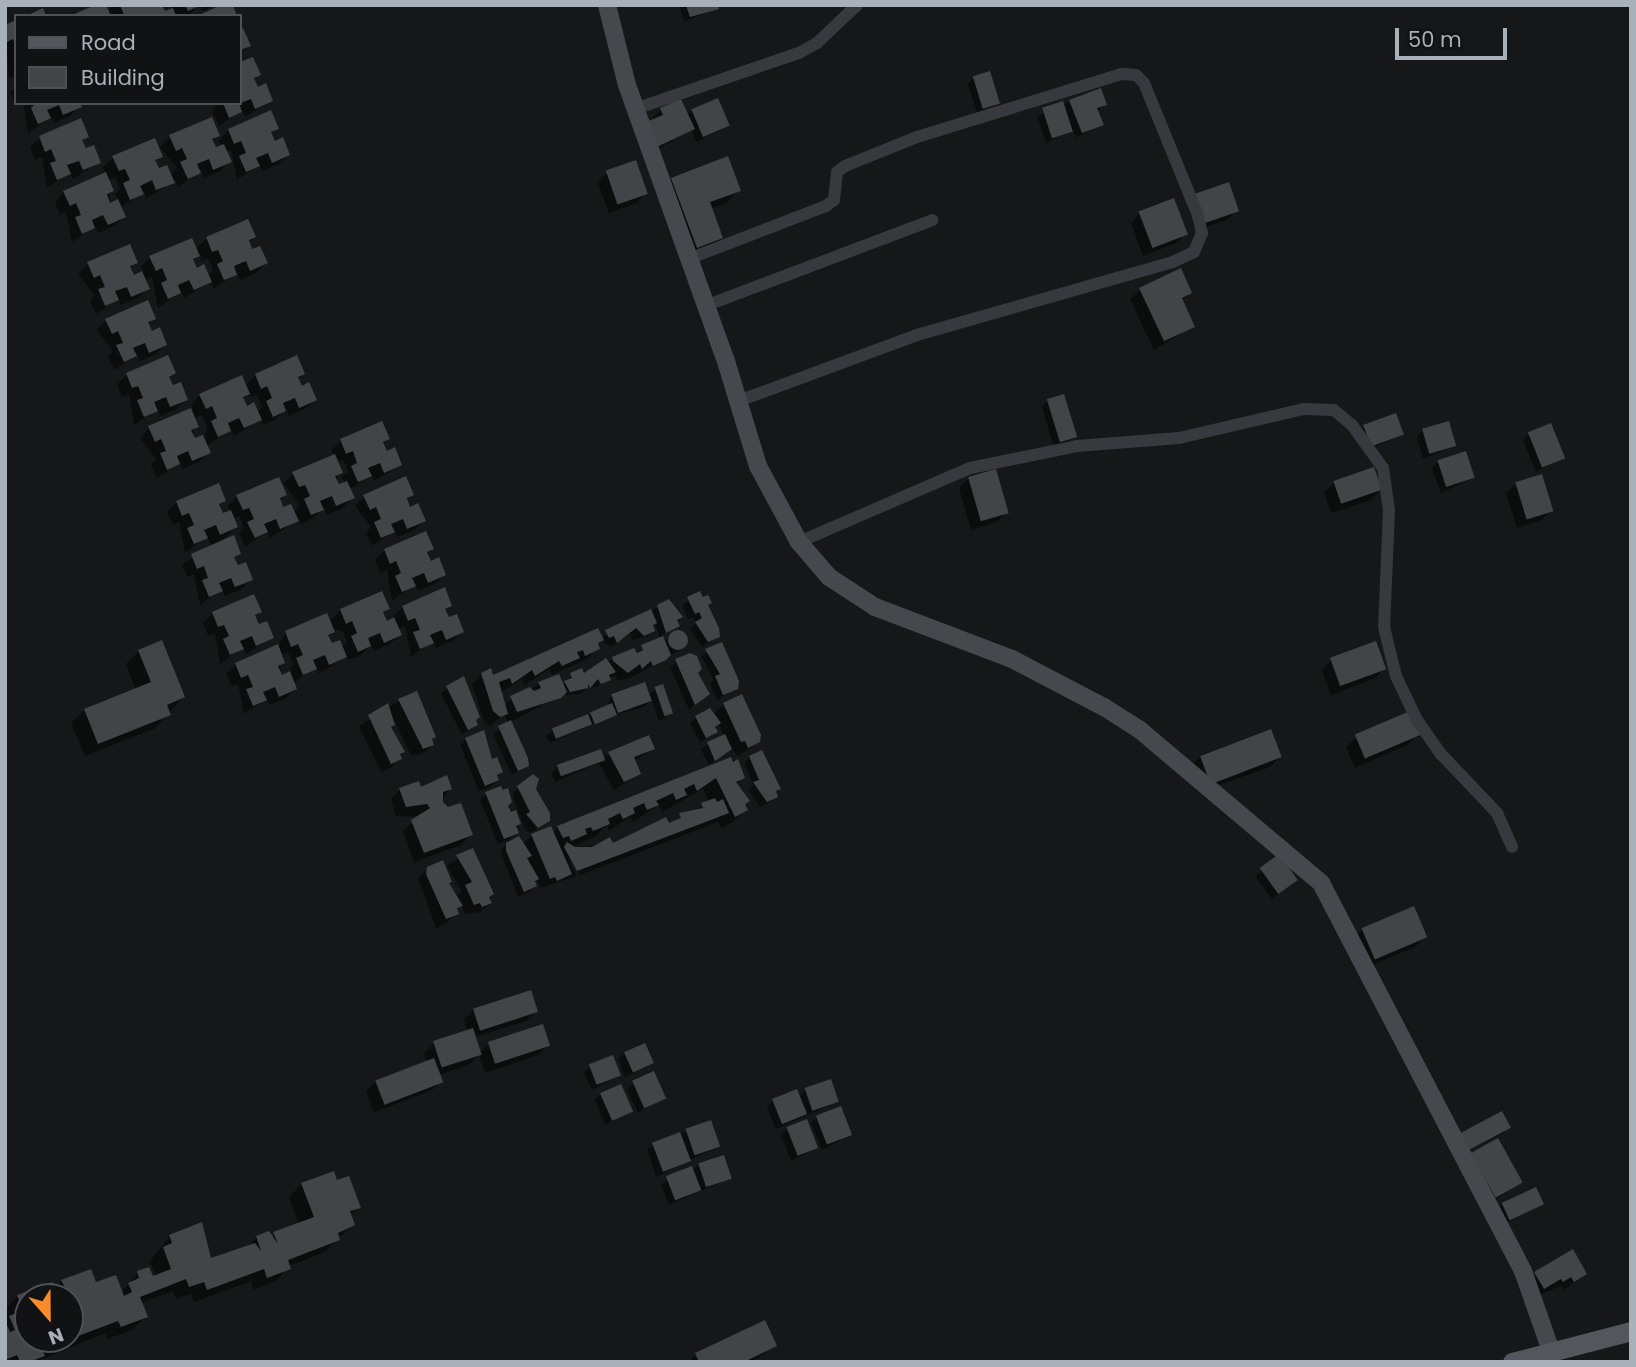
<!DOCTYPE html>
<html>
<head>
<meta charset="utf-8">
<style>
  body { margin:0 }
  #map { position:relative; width:1636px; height:1367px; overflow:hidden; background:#161718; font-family:Poppins,sans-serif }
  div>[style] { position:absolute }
  .shadow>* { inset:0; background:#0007 }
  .building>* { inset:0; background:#424548; transform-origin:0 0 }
  .round { border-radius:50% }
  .street>* { height:12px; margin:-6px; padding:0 6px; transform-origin:6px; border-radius:6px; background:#37393e }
  .secondary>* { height:18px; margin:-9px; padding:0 9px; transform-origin:9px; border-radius:9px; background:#45494e }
  .primary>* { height:19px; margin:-9.5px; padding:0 9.5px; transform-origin:9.5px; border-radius:9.5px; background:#53575d }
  span { translate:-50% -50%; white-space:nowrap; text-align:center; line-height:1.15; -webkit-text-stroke:5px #111213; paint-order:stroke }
  .frame { position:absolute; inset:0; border:7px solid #a8b0b9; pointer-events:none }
  .legend { position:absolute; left:14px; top:14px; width:228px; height:91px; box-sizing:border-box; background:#111213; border:2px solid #4d5155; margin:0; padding:9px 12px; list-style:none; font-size:21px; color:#a8b0b9 }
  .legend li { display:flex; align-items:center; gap:14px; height:35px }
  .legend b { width:35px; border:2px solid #4d5155 }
  .north { position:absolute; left:14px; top:1283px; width:70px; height:70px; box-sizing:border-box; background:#111213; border:2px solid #4d5155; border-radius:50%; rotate:159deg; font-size:19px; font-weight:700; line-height:28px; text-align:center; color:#a8b0b9 }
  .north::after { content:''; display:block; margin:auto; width:24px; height:32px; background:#fa8b2d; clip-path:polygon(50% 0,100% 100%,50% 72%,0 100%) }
  .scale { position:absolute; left:1395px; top:28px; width:112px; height:32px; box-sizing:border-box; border:4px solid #a8b0b9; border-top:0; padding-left:9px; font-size:21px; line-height:24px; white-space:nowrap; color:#a8b0b9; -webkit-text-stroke:5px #111213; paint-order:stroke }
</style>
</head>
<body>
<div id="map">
  <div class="shadow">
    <i style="clip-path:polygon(114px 5px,160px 5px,164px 14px,173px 10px,173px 5px,199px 5px,187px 16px,75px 16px,107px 12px)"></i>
    <i style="clip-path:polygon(201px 5px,216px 5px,203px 11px)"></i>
    <i style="clip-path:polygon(679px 5px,716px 5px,717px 8px,684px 22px)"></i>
    <i style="clip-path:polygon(16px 22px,16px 76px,9px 78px,5px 27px)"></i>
    <i style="clip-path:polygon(252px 59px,259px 75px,253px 81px,257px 89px,271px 100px,245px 117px,242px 110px,219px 126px,213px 113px,217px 103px,240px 103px,240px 64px)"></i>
    <i style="clip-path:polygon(974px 78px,998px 102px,977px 113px,968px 84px)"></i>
    <i style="clip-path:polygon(16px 87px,19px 103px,16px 105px,10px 92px)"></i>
    <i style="clip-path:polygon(1070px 101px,1105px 104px,1097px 111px,1102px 124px,1076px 138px,1072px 129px,1046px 143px,1037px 116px)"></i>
    <i style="clip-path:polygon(23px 103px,78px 103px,79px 107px,70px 116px,54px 123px,51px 116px,28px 133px)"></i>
    <i style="clip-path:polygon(661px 110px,687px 115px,692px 110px,728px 126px,696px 142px,692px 130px,647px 155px,651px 119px)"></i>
    <i style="clip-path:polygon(81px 121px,87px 136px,81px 142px,85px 151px,99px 162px,73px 179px,70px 172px,47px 188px,42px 157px,35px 160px,30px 147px,40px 138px)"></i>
    <i style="clip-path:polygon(evenodd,276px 129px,270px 135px,274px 143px,288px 155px,279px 164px,262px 171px,259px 164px,237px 180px,231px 150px,225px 152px,229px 161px,220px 171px,204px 178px,201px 171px,178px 187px,175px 180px,146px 199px,144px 192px,120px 208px,124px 217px,114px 226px,98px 233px,95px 226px,72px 242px,66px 212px,60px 214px,55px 202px,64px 192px,106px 174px,103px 167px,113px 158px,161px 156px,155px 162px,158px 170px,170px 175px,177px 168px,160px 147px,170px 137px,218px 135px,212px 141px,215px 150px,222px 147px,219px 140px,229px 130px,276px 129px,115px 177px,120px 189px,115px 194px,118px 201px,110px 205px,108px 180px,115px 177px)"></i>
    <i style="clip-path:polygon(607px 173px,646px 193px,637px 203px,609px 213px,598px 183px)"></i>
    <i style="clip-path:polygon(672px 179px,739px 190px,726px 203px,710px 209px,721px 238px,708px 251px,684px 260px,658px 192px)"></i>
    <i style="clip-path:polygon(1196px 195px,1237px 211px,1227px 220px,1195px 231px,1187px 204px)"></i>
    <i style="clip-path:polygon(1140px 213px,1186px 234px,1176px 243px,1143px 256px,1131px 223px)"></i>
    <i style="clip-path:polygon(evenodd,254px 237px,248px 243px,252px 251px,266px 263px,256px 273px,240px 280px,237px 272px,214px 289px,211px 281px,184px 298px,181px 291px,158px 308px,152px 277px,144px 280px,147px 288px,138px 298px,121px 305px,118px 298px,96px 314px,90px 301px,95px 295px,78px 274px,88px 264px,136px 262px,129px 269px,133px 277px,143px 272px,141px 267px,150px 257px,195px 250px,207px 238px,254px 237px,200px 254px,202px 261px,208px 258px,213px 270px,207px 276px,196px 270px,192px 262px,200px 254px)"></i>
    <i style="clip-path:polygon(1140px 289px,1190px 293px,1182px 301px,1193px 326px,1154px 350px,1130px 299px)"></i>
    <i style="clip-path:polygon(153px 318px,148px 324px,151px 333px,165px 344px,156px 354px,140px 361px,137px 354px,114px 370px,108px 356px,113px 351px,97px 330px,106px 320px)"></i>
    <i style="clip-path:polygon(174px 373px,168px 379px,172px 387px,186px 399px,177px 409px,160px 416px,157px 409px,134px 425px,129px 394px,122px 397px,117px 384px,127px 375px)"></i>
    <i style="clip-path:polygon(evenodd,303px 374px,297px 380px,301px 388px,315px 400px,305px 409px,289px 416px,286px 409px,275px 420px,263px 425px,261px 419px,234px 436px,231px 429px,206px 446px,209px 452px,199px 462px,183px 469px,180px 462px,157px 478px,151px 465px,156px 459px,140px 438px,149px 428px,193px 409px,191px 405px,200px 395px,245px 386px,256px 375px,303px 374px,249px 392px,251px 397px,257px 395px,262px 407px,257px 412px,246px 408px,242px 400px,249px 392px,303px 374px,202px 415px,207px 427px,204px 437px,194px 441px,193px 419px,202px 415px)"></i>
    <i style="clip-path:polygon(1048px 401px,1075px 437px,1054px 447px,1042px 407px)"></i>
    <i style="clip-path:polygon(1365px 427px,1402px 434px,1366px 452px,1359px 433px)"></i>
    <i style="clip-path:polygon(1423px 430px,1454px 446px,1423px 459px,1417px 437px)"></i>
    <i style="clip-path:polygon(1529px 434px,1563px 457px,1536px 472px,1523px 440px)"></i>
    <i style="clip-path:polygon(evenodd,388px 439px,382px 445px,386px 453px,400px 465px,374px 481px,371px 474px,349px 490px,352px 498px,343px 508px,327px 515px,324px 508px,312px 519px,301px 524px,299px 519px,270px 538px,267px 531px,245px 547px,239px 533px,244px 528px,239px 516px,233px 519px,236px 527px,221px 542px,239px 553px,233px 559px,237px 568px,251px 579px,242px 589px,225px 596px,222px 589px,200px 605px,194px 574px,188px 577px,182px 565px,212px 546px,207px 536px,185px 553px,179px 522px,173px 525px,167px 512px,177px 502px,224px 501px,218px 507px,222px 515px,230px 512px,228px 506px,237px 496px,285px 495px,279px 501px,282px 510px,293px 512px,300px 505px,283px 483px,293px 474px,334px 456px,331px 450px,341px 440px,388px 439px,343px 460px,348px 471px,342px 477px,345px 483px,338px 486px,336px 462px,343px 460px)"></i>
    <i style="clip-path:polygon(1438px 462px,1473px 478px,1441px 493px,1432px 468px)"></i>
    <i style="clip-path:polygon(1373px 469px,1380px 490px,1371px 500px,1331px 513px,1324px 492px,1334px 483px)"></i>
    <i style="clip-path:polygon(994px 471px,1007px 512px,997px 522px,971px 530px,959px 488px,968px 479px)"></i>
    <i style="clip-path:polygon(1516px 484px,1551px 510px,1542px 520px,1517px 528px,1506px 493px)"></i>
    <i style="clip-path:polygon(412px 495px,406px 501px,409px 509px,424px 521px,414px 530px,397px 537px,395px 530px,372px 546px,366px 533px,371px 527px,355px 506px,364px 496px)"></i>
    <i style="clip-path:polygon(432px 549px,426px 555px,430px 563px,444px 575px,434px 584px,418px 591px,415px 584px,392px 601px,387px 570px,380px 572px,375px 560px,385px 550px)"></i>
    <i style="clip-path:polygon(700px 594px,709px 603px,706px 606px,718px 636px,702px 647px,690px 629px,696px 623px,693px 617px,688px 619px,682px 605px)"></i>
    <i style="clip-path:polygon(evenodd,450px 605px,444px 611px,448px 620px,462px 631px,453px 641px,436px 648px,433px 641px,411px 657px,405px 626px,398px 629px,400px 635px,390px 644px,374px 651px,371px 644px,360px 656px,348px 660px,346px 656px,319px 674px,316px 667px,293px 683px,295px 689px,286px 698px,269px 705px,266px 698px,244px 714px,238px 684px,232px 686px,226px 674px,236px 664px,278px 646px,286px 633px,329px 622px,341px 610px,388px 609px,382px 615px,386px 623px,403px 607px,450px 605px,335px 630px,342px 630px,347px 642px,341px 648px,331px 646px,327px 637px,335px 630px,450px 605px,288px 652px,293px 664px,289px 673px,281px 677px,280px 656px,288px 652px)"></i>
    <i style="clip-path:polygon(evenodd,658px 607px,677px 609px,681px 617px,677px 625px,661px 636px,663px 641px,682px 631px,685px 647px,632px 677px,618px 681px,616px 676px,609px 677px,594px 689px,592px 684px,580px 694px,562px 695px,510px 722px,527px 765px,512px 775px,493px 734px,508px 723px,504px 714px,490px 726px,484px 721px,472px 684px,482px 674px,492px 677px,601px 638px,658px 607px,655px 623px,660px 639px,635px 653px,613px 659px,583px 675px,581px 670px,562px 685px,539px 684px,503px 705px,500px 693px,522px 679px,525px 685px,549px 669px,552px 675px,589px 658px,601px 640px,611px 647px,630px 633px,633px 640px,647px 636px,655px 623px)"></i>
    <i style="clip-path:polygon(260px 612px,254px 618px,258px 626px,272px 638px,246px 654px,243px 647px,220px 664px,215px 633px,208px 636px,203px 623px,213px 613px)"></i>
    <i style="clip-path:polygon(722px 644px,736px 688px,717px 700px,710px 684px,714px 680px,701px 656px)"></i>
    <i style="clip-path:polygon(139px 651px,183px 697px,156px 728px,85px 756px,71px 723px,85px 710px,136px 690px,126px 664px)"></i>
    <i style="clip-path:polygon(690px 655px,707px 694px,689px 710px,670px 667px)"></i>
    <i style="clip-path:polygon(1331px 660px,1384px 669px,1375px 678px,1331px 695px,1322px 670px)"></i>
    <i style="clip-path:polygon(463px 679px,472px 696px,468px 700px,476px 725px,462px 735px,441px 693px)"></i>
    <i style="clip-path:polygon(655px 689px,671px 712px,665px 718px,659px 721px,651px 699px,644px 707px,610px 716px,550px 743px,546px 736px,553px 730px,607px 707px,612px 696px,648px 696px)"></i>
    <i style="clip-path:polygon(399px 701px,432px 745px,422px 754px,411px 755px,395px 722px,389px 728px,403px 752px,391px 768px,381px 772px,359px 726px)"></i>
    <i style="clip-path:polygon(724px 704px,759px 742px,738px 756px,730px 748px,709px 765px,701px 749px,724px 736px,718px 723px,715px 732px,700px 743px,690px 724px,696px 717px,713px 715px)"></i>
    <i style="clip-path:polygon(1409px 713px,1418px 734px,1409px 744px,1355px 768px,1346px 747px,1356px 738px)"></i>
    <i style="clip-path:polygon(466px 739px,501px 772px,491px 786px,479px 791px,460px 745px)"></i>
    <i style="clip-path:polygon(653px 748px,634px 762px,639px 774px,614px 790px,599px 763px,555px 782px,551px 773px,557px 767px,603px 760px,609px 753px)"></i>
    <i style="clip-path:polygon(750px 757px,778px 789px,770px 802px,760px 807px,748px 789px,753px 785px,744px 763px)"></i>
    <i style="clip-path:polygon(1200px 757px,1280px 757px,1270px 767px,1200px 792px,1191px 767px)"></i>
    <i style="clip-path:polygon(evenodd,731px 759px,736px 761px,743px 777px,736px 785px,746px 809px,733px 822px,722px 828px,718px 822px,580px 875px,567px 856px,577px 876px,540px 888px,537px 879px,529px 892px,518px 897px,500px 850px,507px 844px,523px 844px,532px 835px,552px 833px,565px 822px,586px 819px,731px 759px,703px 789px,709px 802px,671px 824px,612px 845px,571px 847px,595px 837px,607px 825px,609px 831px,630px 816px,633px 822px,659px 805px,662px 812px,703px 789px)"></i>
    <i style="clip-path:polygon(532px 776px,548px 821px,531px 833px,525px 830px,512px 794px)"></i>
    <i style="clip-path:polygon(450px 788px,441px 802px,471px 835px,461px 845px,414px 862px,403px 831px,419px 817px,396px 816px,391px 799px,400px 789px)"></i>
    <i style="clip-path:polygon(486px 794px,506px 805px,519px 824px,511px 838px,498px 844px,480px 800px)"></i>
    <i style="clip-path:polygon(472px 850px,490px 903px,480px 912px,465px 914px,461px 905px,447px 923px,436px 928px,418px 878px,428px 869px,455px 897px,462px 891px,447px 866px)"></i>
    <i style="clip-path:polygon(1279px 857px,1289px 886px,1272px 899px,1255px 876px)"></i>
    <i style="clip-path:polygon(1362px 929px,1425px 937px,1415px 947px,1365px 968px,1353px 939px)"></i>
    <i style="clip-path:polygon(474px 1010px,536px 1011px,526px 1021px,474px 1037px,479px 1053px,489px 1044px,548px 1045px,538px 1055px,485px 1073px,479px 1055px,470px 1064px,438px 1075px,441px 1082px,431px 1091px,374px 1112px,366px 1091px,376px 1081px,427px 1062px,424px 1053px,434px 1044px,468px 1032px,464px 1019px)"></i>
    <i style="clip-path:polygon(624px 1053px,652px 1063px,625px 1077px,618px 1059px)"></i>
    <i style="clip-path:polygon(590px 1067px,619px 1075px,592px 1090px,584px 1073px)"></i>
    <i style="clip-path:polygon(633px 1083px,664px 1098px,638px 1113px,627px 1089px)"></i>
    <i style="clip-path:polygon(806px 1090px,837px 1102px,776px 1129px,767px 1107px,773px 1101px,798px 1098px)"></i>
    <i style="clip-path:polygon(601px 1094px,631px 1111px,605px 1125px,595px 1100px)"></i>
    <i style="clip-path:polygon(817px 1117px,850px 1135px,822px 1150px,811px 1123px)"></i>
    <i style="clip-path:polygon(1509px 1127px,1503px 1133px,1462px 1154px,1461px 1134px)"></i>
    <i style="clip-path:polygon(787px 1129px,816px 1148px,791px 1161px,781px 1135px)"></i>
    <i style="clip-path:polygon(687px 1131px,718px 1146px,656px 1177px,647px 1149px)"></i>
    <i style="clip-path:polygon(1472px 1154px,1521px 1183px,1486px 1206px)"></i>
    <i style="clip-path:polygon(700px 1165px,730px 1178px,669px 1205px,661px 1184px)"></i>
    <i style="clip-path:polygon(evenodd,336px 1183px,359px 1207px,350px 1216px,353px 1224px,325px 1252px,289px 1266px,276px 1281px,254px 1290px,251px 1281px,194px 1302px,191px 1294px,176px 1299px,173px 1291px,141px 1303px,146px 1316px,132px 1330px,107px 1339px,105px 1333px,36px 1362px,5px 1362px,5px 1309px,17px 1297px,52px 1284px,54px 1289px,62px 1281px,90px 1271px,95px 1284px,121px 1293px,138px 1273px,156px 1276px,150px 1261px,170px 1236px,210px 1261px,246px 1248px,257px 1237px,270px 1238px,299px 1225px,289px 1197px,302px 1184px,336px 1183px,28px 1297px,70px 1297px,70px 1339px,28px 1339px,28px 1297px)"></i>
    <i style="clip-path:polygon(1542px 1203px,1503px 1225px,1496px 1211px,1502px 1205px)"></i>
    <i style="clip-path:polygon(1572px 1252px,1585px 1274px,1564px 1290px,1561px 1286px,1534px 1297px,1525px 1283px)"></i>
    <i style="clip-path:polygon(775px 1346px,752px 1362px,689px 1362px,696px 1354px)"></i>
  </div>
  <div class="building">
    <i style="clip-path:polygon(95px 5px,106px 5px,111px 16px,70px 16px)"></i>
    <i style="clip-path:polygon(120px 5px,162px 5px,165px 11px,173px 8px,176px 16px,124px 15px)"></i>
    <i style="clip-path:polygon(185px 5px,201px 5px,188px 11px)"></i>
    <i style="clip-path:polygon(221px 5px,233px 5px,237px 16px,197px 16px)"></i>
    <i style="clip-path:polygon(686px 5px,718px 5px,719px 9px,690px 17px)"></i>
    <i style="clip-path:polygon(43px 8px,46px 16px,26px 16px)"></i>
    <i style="clip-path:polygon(16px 20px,16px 45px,13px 39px,7px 42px,5px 25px)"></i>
    <i style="clip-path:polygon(243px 28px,251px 46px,240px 50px,240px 30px)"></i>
    <i style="clip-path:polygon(253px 57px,261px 75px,254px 78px,258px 87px,266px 83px,273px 101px,255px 109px,251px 99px,240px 103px,240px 62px)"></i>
    <i style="left:990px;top:71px;width:34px;height:18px;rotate:73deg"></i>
    <i style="clip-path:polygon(1101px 88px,1107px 105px,1097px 108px,1104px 125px,1082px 133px,1069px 100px)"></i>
    <i style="left:718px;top:98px;width:30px;height:29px;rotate:67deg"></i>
    <i style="clip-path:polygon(681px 99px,695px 129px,657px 147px,646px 122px,663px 115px,660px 108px)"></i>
    <i style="left:1063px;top:101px;width:32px;height:22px;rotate:72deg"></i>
    <i style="clip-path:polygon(36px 103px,80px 103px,82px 107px,63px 115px,59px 105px,47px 110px,51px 118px,38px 124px,31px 108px)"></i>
    <i style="clip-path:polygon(223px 103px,239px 103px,242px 112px,229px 118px)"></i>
    <i style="clip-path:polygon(271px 110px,279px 129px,271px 132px,275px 141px,283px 137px,290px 155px,272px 163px,268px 153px,256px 158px,260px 166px,246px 172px,239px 156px,246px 153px,241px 141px,234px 144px,228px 129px)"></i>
    <i style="clip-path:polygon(212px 117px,220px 136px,212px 139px,216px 147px,224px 144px,232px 162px,213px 170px,209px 159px,197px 164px,201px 173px,188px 179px,180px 162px,187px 159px,182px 148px,176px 151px,169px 135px)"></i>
    <i style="clip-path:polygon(81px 118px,89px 137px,82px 140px,86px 148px,94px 145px,101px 163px,83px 170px,79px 161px,67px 165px,71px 174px,57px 180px,50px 163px,56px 161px,51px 149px,45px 152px,39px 136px)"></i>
    <i style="clip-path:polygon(155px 138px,163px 157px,155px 160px,159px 168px,167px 165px,175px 183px,156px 190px,152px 180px,140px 186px,144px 194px,130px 200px,123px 183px,130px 180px,125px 169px,119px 171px,112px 156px)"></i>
    <i style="clip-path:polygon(728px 156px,741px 191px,710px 202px,723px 238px,697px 248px,671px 178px)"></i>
    <i style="left:636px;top:160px;width:36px;height:32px;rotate:71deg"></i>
    <i style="clip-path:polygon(106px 172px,114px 191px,107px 194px,110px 203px,118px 199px,126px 217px,108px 225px,103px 215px,92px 220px,95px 228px,82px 234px,75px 217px,81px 215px,76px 203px,70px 206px,63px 191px)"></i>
    <i style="left:1229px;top:182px;width:31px;height:36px;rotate:71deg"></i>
    <i style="left:1174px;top:198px;width:39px;height:38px;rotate:69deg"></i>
    <i style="clip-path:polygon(248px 219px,256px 237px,249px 240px,252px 249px,260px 246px,268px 263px,250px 271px,246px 261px,234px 266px,237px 275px,224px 280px,217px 264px,223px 261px,218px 250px,212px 252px,206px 237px)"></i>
    <i style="clip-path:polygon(192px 238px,200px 256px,193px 259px,197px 268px,204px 264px,212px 282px,194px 290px,189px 280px,178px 285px,181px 293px,168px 299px,161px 283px,167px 280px,162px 268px,156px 271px,149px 256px)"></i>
    <i style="clip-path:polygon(130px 244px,138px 263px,130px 266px,134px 275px,142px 271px,150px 289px,131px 297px,127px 287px,115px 291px,119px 300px,105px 306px,98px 289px,105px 287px,100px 275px,94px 278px,87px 262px)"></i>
    <i style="clip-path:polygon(1181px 268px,1192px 293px,1182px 298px,1195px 327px,1164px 341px,1139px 288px)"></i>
    <i style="clip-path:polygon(148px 300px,156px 319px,148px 322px,152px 331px,160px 327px,167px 345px,149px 353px,145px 343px,133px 348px,137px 356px,124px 362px,116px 345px,123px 343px,118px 331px,112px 334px,105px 319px)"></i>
    <i style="clip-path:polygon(168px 355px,176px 373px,169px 377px,173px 385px,181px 382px,188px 400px,170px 407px,166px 397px,154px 402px,158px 411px,144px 417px,137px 400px,143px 398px,138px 386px,132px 388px,126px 373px)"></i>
    <i style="clip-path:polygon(297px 355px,305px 374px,298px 377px,302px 386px,309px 382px,317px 400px,299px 408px,295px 398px,283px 403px,286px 411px,273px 417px,266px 401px,272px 398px,267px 386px,261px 389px,255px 374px)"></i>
    <i style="clip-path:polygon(242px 375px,250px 394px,243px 397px,247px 406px,254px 402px,262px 420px,244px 428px,239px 418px,228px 423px,231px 431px,218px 437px,211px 421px,217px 418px,212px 406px,206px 409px,199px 394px)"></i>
    <i style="left:1064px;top:394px;width:45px;height:18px;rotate:73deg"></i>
    <i style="clip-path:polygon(191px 408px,199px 427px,191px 430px,195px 438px,203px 435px,211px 453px,192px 461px,188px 451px,177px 456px,180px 464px,167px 470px,160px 453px,166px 451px,161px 439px,155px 442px,148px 426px)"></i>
    <i style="left:1396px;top:413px;width:23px;height:35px;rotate:70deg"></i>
    <i style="clip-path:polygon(382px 421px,390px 439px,383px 442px,387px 451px,395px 447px,402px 465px,384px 473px,380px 463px,368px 468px,372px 476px,358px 482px,351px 466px,357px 463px,353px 451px,346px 454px,340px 439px)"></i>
    <i style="left:1449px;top:421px;width:26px;height:28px;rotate:74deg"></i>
    <i style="left:1551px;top:423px;width:38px;height:25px;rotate:68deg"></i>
    <i style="left:1466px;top:451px;width:28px;height:30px;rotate:72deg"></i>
    <i style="clip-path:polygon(335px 454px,343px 473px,335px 476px,339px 484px,347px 481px,355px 498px,336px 506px,332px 496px,320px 501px,324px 510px,311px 515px,304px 499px,310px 496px,305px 485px,299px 487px,292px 472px)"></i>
    <i style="left:1374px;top:467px;width:24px;height:43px;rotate:71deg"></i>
    <i style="left:996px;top:469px;width:46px;height:29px;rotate:74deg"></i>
    <i style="left:1542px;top:474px;width:39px;height:28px;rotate:73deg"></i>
    <i style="clip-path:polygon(406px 476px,414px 495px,407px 498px,410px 507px,418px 503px,426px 521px,407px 529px,403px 519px,391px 524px,395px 532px,381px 538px,374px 522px,381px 519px,376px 507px,370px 510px,363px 495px)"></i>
    <i style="clip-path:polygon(279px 477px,287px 495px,280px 498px,283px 507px,291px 504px,299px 521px,280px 529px,276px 519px,264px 524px,268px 532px,255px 538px,247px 522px,254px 519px,249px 508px,243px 510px,236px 495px)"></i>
    <i style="clip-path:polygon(219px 483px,226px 501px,219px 504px,223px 513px,231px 510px,238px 527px,220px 535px,216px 525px,204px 530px,208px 538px,194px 544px,187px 528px,194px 525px,189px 513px,182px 516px,176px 501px)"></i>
    <i style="clip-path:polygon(426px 531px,434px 549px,427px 552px,431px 561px,439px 557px,446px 575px,428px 583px,424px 573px,412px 578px,416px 586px,402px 592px,395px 576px,401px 573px,396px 561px,390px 564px,384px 549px)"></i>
    <i style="clip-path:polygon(234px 535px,241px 554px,234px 557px,238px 565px,246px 562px,253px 580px,235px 587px,231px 578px,219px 583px,223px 591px,209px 597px,202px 580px,208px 578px,204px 566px,197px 569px,191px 554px)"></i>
    <i style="clip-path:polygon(445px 587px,452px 606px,445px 609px,449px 617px,457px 614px,464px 632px,446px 640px,442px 630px,430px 635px,434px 643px,420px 649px,413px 632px,420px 630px,415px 618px,408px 621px,402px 606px)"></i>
    <i style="clip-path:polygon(382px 591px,390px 609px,383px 612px,387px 621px,394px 617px,402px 635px,384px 643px,380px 633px,368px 638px,371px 646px,358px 652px,351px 636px,357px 633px,352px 621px,346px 624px,340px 609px)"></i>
    <i style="clip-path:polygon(700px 591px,703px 597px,708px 595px,712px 603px,708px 605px,719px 628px,720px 637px,708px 642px,695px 622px,702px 618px,699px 612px,695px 614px,687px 597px)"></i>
    <i style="clip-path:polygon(254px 594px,262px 612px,255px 615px,259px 624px,267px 621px,274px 638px,256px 646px,252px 636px,240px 641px,244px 649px,230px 655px,223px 639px,229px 636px,224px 625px,218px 627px,212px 612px)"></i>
    <i style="clip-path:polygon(669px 599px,683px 617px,677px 620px,680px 626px,666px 633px,657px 605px)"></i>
    <i style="clip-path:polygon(651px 609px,657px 623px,653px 625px,655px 631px,644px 636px,636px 628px,617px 643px,614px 636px,609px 638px,605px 630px)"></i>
    <i style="clip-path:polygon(327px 613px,335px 632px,328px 635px,332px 643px,340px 640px,347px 657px,329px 665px,325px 655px,313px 660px,317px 669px,303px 675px,296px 658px,303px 655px,298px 644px,291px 647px,285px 631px)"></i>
    <i style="clip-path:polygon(598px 628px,604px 640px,598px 643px,600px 649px,585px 656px,583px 650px,577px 652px,580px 658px,562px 666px,559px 661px,535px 676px,532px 670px,512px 684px,510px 678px,499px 682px,508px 714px,500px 717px,493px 711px,481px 673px,491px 668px,493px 675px)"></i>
    <i class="round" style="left:668px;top:630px;width:20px;height:20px"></i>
    <i style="clip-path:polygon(663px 636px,671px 655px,666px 660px,653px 666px,651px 661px,642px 669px,640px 664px,628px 673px,613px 661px,612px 657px,634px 648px,637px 653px,643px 650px,641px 645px)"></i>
    <i style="clip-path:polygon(162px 640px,185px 697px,167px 705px,171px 715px,98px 744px,84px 709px,151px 682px,138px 650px)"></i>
    <i style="left:1376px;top:641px;width:30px;height:49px;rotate:70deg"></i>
    <i style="clip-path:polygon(722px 642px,739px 681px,738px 689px,723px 695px,715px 676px,720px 674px,705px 649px)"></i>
    <i style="clip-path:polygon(278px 644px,285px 663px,278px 666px,282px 675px,290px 671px,297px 689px,279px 697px,275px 687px,263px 692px,267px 700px,253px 706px,246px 689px,253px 687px,248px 675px,241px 678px,235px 663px)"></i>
    <i style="clip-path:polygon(690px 653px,697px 656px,702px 669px,698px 673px,710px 694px,695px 705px,675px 659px)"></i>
    <i style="clip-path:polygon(606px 658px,616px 672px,609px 675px,611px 680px,601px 684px,598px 679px,590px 688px,588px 684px,588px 688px,570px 692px,564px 681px,572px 678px,570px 673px,582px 668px,584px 673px)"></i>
    <i style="clip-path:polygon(559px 674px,567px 692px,561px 698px,517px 712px,510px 696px,530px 687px,534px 691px,541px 688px,538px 682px)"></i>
    <i style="clip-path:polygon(464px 676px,480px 717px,476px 720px,478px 725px,468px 730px,446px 686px)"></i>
    <i style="left:645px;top:682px;width:20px;height:36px;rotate:70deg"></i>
    <i style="left:663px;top:684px;width:31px;height:9px;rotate:71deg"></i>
    <i style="clip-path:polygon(417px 691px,436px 737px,432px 739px,434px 745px,423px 749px,398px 699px)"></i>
    <i style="clip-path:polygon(742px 694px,761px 735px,760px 742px,748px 748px,745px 741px,741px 742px,723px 703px)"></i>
    <i style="clip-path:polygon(388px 703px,395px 725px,391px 727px,405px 752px,400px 754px,402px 759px,391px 764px,368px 715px)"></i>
    <i style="left:612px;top:703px;width:13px;height:24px;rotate:67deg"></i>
    <i style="clip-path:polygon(710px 708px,721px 723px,715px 727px,718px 732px,706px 738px,695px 716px)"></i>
    <i style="left:1410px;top:711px;width:26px;height:60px;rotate:67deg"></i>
    <i style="left:588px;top:714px;width:11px;height:39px;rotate:68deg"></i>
    <i style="clip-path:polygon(511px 720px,528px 758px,529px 766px,518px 771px,498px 726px)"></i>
    <i style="left:1271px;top:729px;width:30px;height:76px;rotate:69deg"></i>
    <i style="clip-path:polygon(484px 730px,492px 759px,497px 757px,503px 772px,497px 775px,499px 780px,485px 786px,465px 738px)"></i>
    <i style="clip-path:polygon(725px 734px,732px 749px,715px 761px,707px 742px)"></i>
    <i style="clip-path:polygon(649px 735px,655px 749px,634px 757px,641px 774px,624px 782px,608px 752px)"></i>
    <i style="left:601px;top:749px;width:12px;height:47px;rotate:70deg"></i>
    <i style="clip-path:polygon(762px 750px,781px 789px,776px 791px,778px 797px,767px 802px,753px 782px,759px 780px,749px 756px)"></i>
    <i style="clip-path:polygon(731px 757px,733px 762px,738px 759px,745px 778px,736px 782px,750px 801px,745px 804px,748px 810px,735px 817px,716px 778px,697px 791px,694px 784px,684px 789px,687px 795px,676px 800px,673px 793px,656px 801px,659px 805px,647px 810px,644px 803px,633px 808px,635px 813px,623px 819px,620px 813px,608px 819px,610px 824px,593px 831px,591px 827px,585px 829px,587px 834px,571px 841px,569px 836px,563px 838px,557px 826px)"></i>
    <i style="clip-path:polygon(533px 774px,539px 779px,536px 789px,550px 813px,550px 821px,538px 828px,526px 814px,530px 812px,517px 786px)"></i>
    <i style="clip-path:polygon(447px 775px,452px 789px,443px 792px,443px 802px,448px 807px,461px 803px,473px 835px,424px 853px,411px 820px,430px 808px,427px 804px,406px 807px,399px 788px,419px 781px,421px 787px)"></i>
    <i style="clip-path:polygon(501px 786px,503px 790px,508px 788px,512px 802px,508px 806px,511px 812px,516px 810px,521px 824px,516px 826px,519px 833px,504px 839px,485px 792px)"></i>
    <i style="clip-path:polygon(715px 798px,717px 802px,723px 799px,729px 813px,577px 871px,564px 847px,567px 842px,575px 847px,592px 847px,610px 837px,613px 843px,666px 817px,669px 823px,681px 818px,679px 813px,703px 808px,701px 803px)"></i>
    <i style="clip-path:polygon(551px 826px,572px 874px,557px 881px,555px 877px,550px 879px,531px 834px)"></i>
    <i style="clip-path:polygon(519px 836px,532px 856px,527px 858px,539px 879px,535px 881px,537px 886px,524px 892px,506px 851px,506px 843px)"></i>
    <i style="clip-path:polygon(473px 848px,494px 894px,489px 897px,492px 903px,482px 907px,480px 903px,474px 905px,465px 885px,472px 882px,456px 855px)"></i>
    <i style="left:1279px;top:854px;width:32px;height:24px;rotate:54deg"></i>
    <i style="clip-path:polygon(443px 860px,452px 882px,449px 883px,463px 906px,457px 908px,459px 914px,446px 919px,426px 874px,427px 867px)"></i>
    <i style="left:1414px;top:906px;width:34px;height:57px;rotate:67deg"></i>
    <i style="left:531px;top:990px;width:23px;height:61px;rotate:72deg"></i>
    <i style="left:543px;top:1024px;width:23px;height:58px;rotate:72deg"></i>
    <i style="left:473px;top:1028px;width:28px;height:42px;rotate:72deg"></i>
    <i style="left:645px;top:1043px;width:22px;height:23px;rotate:66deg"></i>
    <i style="left:613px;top:1055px;width:22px;height:26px;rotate:69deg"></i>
    <i style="left:434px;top:1058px;width:26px;height:63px;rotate:69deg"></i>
    <i style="left:654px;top:1071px;width:30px;height:24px;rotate:66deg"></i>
    <i style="left:831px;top:1079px;width:24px;height:28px;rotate:71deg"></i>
    <i style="left:621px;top:1084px;width:30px;height:23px;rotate:66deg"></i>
    <i style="left:797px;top:1089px;width:27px;height:27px;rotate:68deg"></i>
    <i style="left:841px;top:1106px;width:31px;height:27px;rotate:69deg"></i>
    <i style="left:1502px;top:1111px;width:19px;height:47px;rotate:62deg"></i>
    <i style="left:807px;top:1119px;width:31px;height:22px;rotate:69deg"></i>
    <i style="left:711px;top:1120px;width:28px;height:27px;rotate:71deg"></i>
    <i style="left:680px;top:1132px;width:31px;height:30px;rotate:69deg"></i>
    <i style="left:1498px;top:1138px;width:51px;height:31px;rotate:61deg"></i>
    <i style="left:724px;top:1155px;width:25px;height:27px;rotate:72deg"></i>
    <i style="left:692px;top:1166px;width:26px;height:28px;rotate:69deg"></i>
    <i style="clip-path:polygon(334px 1171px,337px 1180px,349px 1176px,361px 1208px,350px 1211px,355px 1225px,338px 1233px,340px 1240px,288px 1260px,291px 1269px,267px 1278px,264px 1269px,207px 1290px,204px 1282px,189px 1287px,186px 1279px,140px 1297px,148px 1317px,121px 1327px,118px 1321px,70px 1339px,70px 1297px,61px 1280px,91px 1269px,96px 1282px,116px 1275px,124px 1296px,132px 1292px,128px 1283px,139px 1278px,137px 1271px,149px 1267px,153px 1276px,171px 1269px,163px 1247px,172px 1243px,169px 1235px,202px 1222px,211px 1258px,255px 1243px,261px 1251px,256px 1236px,269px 1231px,278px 1244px,273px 1232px,314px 1217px,301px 1183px)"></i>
    <i style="left:1536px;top:1187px;width:19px;height:38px;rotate:65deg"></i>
    <i style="clip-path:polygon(1573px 1249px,1587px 1274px,1574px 1282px,1571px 1277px,1563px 1282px,1561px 1279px,1544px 1289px,1534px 1272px)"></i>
    <i style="clip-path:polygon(53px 1282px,58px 1297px,28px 1297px,28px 1339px,68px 1339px,42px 1349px,45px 1356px,29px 1362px,20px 1362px,17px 1355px,5px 1360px,5px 1321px,10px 1332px,15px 1330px,9px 1316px,21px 1311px,27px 1322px,17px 1295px)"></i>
    <i style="clip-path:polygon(765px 1320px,777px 1346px,744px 1362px,699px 1362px,695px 1353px)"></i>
  </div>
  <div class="street">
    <i style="left:635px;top:109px;width:173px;rotate:-18.9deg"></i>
    <i style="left:799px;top:53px;width:21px;rotate:-29deg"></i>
    <i style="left:817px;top:43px;width:55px;rotate:-43.5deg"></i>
    <i style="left:688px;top:259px;width:148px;rotate:-21deg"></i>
    <i style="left:826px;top:206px;width:10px;rotate:-37deg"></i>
    <i style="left:834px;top:200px;width:28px;rotate:-84deg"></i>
    <i style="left:837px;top:172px;width:10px;rotate:-37deg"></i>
    <i style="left:845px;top:166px;width:78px;rotate:-21.9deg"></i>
    <i style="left:917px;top:137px;width:214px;rotate:-17.1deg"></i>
    <i style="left:1122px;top:74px;width:14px;rotate:4deg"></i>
    <i style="left:1136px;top:75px;width:11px;rotate:45deg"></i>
    <i style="left:1144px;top:83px;width:140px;rotate:67.8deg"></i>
    <i style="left:1197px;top:213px;width:21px;rotate:76deg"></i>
    <i style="left:1202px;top:233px;width:21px;rotate:113deg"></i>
    <i style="left:1194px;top:252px;width:23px;rotate:155deg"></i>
    <i style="left:1173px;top:262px;width:266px;rotate:164.1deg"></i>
    <i style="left:917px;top:335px;width:190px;rotate:159.7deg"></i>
    <i style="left:705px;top:306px;width:243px;rotate:-20.7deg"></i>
    <i style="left:799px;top:542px;width:186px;rotate:-23.4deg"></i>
    <i style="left:970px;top:468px;width:109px;rotate:-11.6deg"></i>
    <i style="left:1077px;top:446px;width:102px;rotate:-4.5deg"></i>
    <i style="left:1179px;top:438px;width:128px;rotate:-13.1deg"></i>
    <i style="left:1304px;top:409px;width:30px;rotate:2deg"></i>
    <i style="left:1334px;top:410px;width:23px;rotate:40deg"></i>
    <i style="left:1352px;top:425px;width:53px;rotate:54.2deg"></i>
    <i style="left:1383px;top:468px;width:42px;rotate:81.9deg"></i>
    <i style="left:1389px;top:510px;width:117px;rotate:92.4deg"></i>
    <i style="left:1384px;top:627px;width:50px;rotate:76.2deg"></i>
    <i style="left:1396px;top:676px;width:49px;rotate:64.5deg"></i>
    <i style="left:1417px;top:720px;width:40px;rotate:55.1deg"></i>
    <i style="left:1440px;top:753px;width:83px;rotate:46.5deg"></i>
    <i style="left:1497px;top:813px;width:37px;rotate:66deg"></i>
  </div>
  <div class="secondary">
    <i style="left:607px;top:5px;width:82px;rotate:76deg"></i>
    <i style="left:627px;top:85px;width:290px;rotate:70.3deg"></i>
    <i style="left:725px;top:358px;width:113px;rotate:73deg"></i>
    <i style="left:758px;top:466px;width:86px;rotate:61.7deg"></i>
    <i style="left:799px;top:542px;width:46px;rotate:49.4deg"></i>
    <i style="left:829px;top:577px;width:55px;rotate:33.1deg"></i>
    <i style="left:875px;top:607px;width:147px;rotate:20.8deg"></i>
    <i style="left:1012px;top:659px;width:104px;rotate:27.6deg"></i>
    <i style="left:1104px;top:707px;width:43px;rotate:32.6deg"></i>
    <i style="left:1140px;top:730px;width:237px;rotate:40.2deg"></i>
    <i style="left:1321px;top:883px;width:437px;rotate:62.5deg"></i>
    <i style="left:1523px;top:1271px;width:85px;rotate:70.7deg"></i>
  </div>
  <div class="primary">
    <i style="left:1512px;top:1362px;width:123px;rotate:-14.6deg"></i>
  </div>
  <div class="frame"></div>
  <ul class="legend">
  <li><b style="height:9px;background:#53575d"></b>Road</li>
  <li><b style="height:19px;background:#424548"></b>Building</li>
  </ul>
  <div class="north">N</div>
  <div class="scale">50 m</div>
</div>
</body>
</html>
